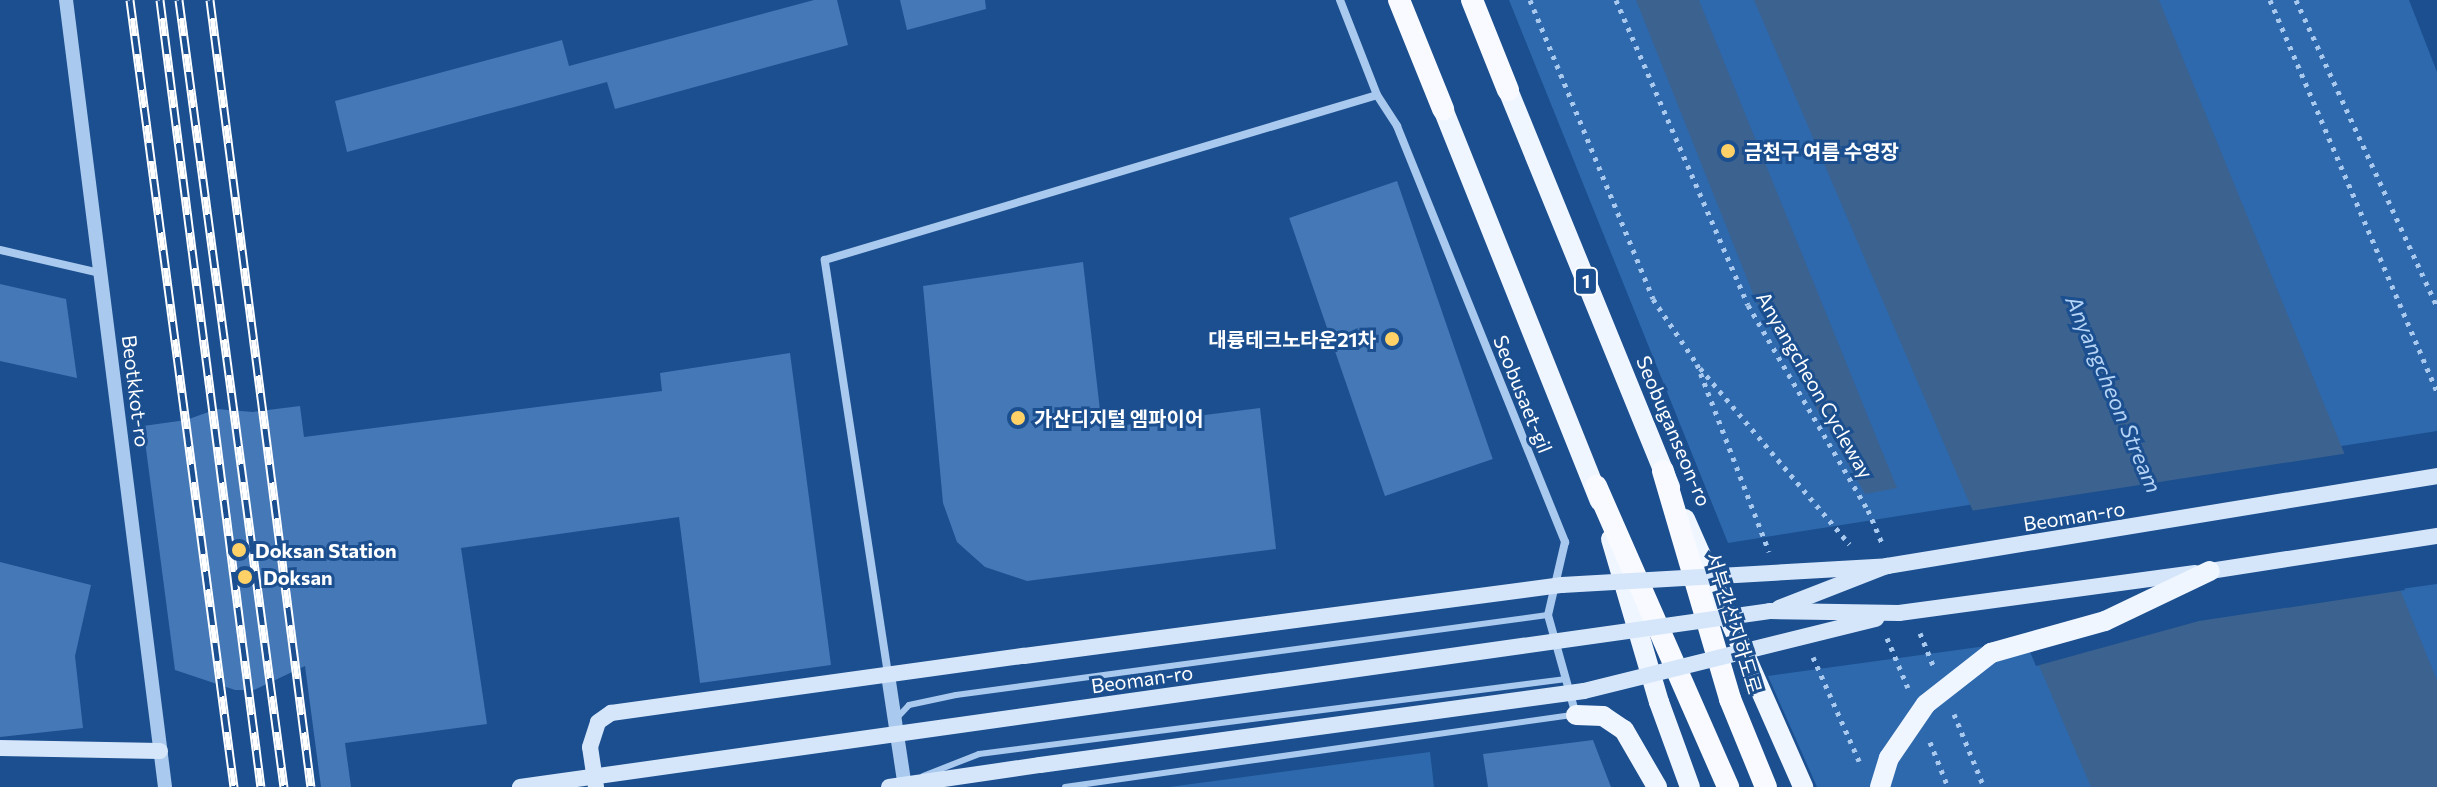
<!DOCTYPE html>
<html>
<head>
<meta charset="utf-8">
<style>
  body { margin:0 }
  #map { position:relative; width:2437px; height:787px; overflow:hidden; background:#1b4f8f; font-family:Commissioner,"Noto Sans KR",sans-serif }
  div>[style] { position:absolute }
  .green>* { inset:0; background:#2e69ad }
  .water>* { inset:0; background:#3c6290 }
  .pier>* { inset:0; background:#1b4f8f }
  .building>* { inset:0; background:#4478b7; transform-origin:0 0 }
  .path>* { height:5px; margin-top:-2.5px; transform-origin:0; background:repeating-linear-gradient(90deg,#a9c9ee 0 4px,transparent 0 10px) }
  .service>* { height:6px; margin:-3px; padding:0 3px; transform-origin:3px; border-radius:3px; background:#a9c9ee }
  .minor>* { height:8px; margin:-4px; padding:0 4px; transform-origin:4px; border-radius:4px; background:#a9c9ee }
  .tertiary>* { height:14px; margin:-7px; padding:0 7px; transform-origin:7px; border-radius:7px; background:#a9c9ee }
  .secondary>* { height:16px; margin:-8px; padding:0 8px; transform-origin:8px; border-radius:8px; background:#d6e6fa }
  .primary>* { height:20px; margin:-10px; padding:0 10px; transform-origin:10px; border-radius:10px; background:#f0f6ff }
  .trunk>* { height:22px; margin:-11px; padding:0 11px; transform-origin:11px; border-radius:11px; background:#f8faff }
  .rail>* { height:9px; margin-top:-4.5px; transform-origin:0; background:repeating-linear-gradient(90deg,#1b4f8f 0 18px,#fff 0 36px); box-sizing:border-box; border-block:2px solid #fff }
  .secondary-bridge>* { height:16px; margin:-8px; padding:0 8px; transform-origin:8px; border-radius:8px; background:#d6e6fa }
  .primary-bridge>* { height:20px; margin:-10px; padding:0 10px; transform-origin:10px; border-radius:10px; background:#f0f6ff }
  .dots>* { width:22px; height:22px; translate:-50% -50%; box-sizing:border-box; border:4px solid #1b4f8f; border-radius:50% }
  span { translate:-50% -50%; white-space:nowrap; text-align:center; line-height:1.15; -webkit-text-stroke:6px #1b4f8f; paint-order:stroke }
  .shield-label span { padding:2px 6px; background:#1b4f8f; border:2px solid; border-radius:6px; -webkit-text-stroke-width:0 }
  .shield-label { font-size:18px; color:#fff; font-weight:700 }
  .poi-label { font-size:20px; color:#fff; font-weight:700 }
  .left { translate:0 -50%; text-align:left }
  .right { translate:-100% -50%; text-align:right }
  .street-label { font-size:20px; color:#fff }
  .water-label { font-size:22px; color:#b5d3f5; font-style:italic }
</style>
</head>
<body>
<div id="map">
  <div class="green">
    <i style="clip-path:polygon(1509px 0,2409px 0,2437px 72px,2437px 431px,1728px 543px)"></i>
    <i style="clip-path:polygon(2437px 584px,2437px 787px,1817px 787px,1768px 676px)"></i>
    <i style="clip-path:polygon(1430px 752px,1434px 787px,1169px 787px)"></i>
  </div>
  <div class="water">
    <i style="clip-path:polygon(1636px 0,1699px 0,1897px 488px,1865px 494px,1756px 301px)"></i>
    <i style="clip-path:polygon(1754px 0,2159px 0,2437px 680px,2437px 787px,2091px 787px)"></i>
  </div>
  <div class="pier">
    <i style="clip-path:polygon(2349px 453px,2405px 590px,2199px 621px,2036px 666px,1970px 511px)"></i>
  </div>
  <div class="building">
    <i style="clip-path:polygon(814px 0,837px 0,848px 45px,615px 109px,607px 82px,347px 152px,335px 101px,562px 40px,569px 66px)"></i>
    <i style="clip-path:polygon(900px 0,985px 0,986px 9px,907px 30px)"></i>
    <i style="left:1397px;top:181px;width:294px;height:114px;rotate:71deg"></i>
    <i style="clip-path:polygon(1083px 262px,1102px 428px,1260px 408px,1276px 549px,1027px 581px,985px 567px,957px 542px,943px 503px,923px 286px)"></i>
    <i style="clip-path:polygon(0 284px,66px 299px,77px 378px,0 361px)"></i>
    <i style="clip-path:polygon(790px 353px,831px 665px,700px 683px,679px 517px,461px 548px,487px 724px,345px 743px,351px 787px,321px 787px,305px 666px,254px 690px,235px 690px,175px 670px,143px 426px,186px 420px,217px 409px,253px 412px,300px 406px,304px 437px,662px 391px,660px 373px)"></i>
    <i style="clip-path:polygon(0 562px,91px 585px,75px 656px,83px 728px,0 737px)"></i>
    <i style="clip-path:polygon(1593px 740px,1611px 787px,1488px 787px,1483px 754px)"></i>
  </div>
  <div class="path">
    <i style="left:1530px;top:0;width:323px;rotate:67.6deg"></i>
    <i style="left:1653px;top:299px;width:78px;rotate:55.9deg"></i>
    <i style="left:1697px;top:364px;width:201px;rotate:69deg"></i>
    <i style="left:1616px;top:0;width:332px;rotate:66.6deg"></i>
    <i style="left:1748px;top:305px;width:238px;rotate:59.7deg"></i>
    <i style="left:1868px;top:510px;width:36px;rotate:67deg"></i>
    <i style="left:2270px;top:0;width:425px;rotate:66.9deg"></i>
    <i style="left:2296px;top:0;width:338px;rotate:65.3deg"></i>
    <i style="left:1700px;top:368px;width:231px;rotate:49.7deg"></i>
    <i style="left:1920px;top:633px;width:38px;rotate:68deg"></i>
    <i style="left:1887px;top:638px;width:54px;rotate:67.2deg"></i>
    <i style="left:1813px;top:657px;width:114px;rotate:66.1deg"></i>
    <i style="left:1954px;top:714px;width:79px;rotate:67.7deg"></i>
    <i style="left:1930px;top:742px;width:48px;rotate:68.2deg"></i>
  </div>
  <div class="service">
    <i style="left:896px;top:719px;width:19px;rotate:-47deg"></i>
    <i style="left:909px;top:705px;width:48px;rotate:-12deg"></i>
    <i style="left:956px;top:695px;width:597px;rotate:-7.7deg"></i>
    <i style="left:923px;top:776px;width:60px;rotate:-21.4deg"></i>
    <i style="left:979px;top:754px;width:592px;rotate:-7.28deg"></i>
    <i style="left:1065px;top:787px;width:512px;rotate:-8.08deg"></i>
  </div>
  <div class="minor">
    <i style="left:1340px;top:0;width:102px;rotate:68.7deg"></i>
    <i style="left:1377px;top:95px;width:37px;rotate:57deg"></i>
    <i style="left:1397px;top:126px;width:449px;rotate:68deg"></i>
    <i style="left:1565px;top:542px;width:75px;rotate:103.1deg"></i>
    <i style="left:1548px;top:615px;width:104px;rotate:74.4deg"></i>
    <i style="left:0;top:250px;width:103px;rotate:13deg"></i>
    <i style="left:888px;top:674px;width:419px;rotate:-98.7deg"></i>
    <i style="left:825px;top:260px;width:576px;rotate:-16.64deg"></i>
  </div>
  <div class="tertiary">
    <i style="left:66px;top:0;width:793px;rotate:82.83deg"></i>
    <i style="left:888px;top:675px;width:113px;rotate:81.4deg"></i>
  </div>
  <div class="secondary">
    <i style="left:2210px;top:571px;width:230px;rotate:-8.8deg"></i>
    <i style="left:0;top:748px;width:160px;rotate:1.1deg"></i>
    <i style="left:596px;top:787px;width:40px;rotate:-98.5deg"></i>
    <i style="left:590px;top:747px;width:26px;rotate:-72deg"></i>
    <i style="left:598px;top:722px;width:16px;rotate:-35deg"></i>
    <i style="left:611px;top:713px;width:417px;rotate:-7.9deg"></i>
    <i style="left:889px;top:787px;width:153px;rotate:-8.3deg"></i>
  </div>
  <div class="primary">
    <i style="left:1508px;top:90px;width:429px;rotate:67.8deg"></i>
    <i style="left:1443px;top:109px;width:422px;rotate:68.2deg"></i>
    <i style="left:1685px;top:519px;width:293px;rotate:66.2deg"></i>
    <i style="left:1611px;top:539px;width:170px;rotate:73.6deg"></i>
    <i style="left:1659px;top:702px;width:90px;rotate:70deg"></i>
    <i style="left:1576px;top:715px;width:27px;rotate:2deg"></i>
    <i style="left:1603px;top:716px;width:25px;rotate:34deg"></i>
    <i style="left:1624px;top:730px;width:66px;rotate:59.9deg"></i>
  </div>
  <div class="trunk">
    <i style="left:1399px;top:0;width:118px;rotate:68deg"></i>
    <i style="left:1472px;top:0;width:97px;rotate:68.2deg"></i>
    <i style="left:1663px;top:471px;width:238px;rotate:73.6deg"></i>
    <i style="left:1730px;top:699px;width:95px;rotate:67.8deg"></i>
    <i style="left:1596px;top:486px;width:329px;rotate:66.3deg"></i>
  </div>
  <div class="rail">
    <i style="left:130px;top:0;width:794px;rotate:82.47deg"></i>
    <i style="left:160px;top:0;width:793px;rotate:82.69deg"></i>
    <i style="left:179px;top:0;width:794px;rotate:82.4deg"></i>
    <i style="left:210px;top:0;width:793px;rotate:82.69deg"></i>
  </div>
  <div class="secondary-bridge">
    <i style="left:1779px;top:608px;width:116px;rotate:-21.3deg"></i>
    <i style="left:1887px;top:566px;width:557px;rotate:-9.29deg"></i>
    <i style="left:1024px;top:656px;width:543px;rotate:-7.52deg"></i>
    <i style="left:1562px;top:585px;width:326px;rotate:-3.3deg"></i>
    <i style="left:1040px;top:765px;width:549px;rotate:-7.75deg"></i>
    <i style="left:1584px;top:691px;width:301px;rotate:-13.9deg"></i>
    <i style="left:520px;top:787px;width:1262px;rotate:-8.01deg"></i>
    <i style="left:1770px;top:611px;width:129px;rotate:0.9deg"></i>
    <i style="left:1899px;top:613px;width:299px;rotate:-7.7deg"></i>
  </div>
  <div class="primary-bridge">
    <i style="left:1880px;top:787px;width:30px;rotate:-73deg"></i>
    <i style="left:1889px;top:758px;width:65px;rotate:-55.6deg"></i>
    <i style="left:1926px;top:704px;width:83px;rotate:-38.1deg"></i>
    <i style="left:1991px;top:653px;width:118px;rotate:-15.7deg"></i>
    <i style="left:2105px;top:621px;width:116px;rotate:-25.5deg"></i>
  </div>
  <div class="dots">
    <i style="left:1728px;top:151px;background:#ffd166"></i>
    <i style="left:1392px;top:339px;background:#ffd166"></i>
    <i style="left:1018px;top:418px;background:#ffd166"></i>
    <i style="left:239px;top:550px;background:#ffd166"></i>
    <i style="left:245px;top:577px;background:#ffd166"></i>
  </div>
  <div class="shield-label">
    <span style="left:1586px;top:281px">1</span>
  </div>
  <div class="poi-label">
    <span class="left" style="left:1744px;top:151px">금천구 여름 수영장</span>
    <span class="right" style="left:1376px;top:339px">대륭테크노타운21차</span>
    <span class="left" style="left:1034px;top:418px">가산디지털 엠파이어</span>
    <span class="left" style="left:255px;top:550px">Doksan Station</span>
    <span class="left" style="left:263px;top:577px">Doksan</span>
  </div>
  <div class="street-label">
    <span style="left:1815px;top:385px;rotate:60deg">Anyangcheon Cycleway</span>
    <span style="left:136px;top:391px;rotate:83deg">Beotkkot-ro</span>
    <span style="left:1523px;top:394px;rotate:68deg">Seobusaet-gil</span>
    <span style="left:1674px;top:431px;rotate:67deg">Seobuganseon-ro</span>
    <span style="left:2074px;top:516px;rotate:-9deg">Beoman-ro</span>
    <span style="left:1734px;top:623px;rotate:73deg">서부간선지하도로</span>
    <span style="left:1142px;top:679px;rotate:-8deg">Beoman-ro</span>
  </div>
  <div class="water-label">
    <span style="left:2114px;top:394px;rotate:67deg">Anyangcheon Stream</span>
  </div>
</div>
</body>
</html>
